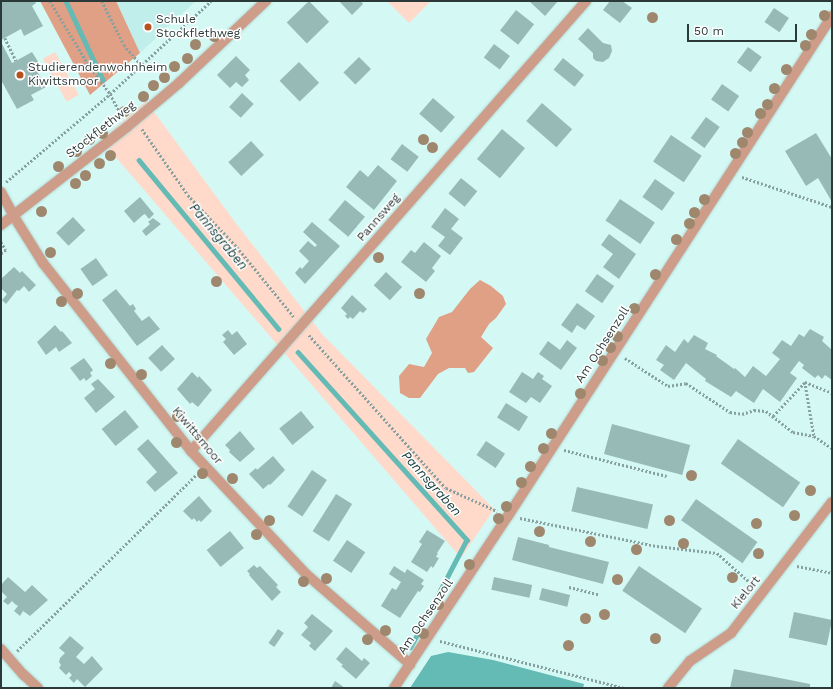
<!DOCTYPE html>
<html>
<head>
<meta charset="utf-8">
<style>
  body { margin:0 }
  #map { position:relative; width:833px; height:689px; overflow:hidden; background:#d4f9f5; font-family:"Work Sans",sans-serif }
  div>[style] { position:absolute }
  .built>* { inset:0; background:#c0eeea }
  .green>* { inset:0; background:#ffd9ca; transform-origin:0 0 }
  .forest>* { inset:0; background:#dfa085 }
  .water>* { inset:0; background:#64bab4 }
  .stream>* { height:4.5px; margin:-2.25px; padding:0 2.25px; transform-origin:2.25px; border-radius:2.25px; background:#64bab4 }
  .building>* { inset:0; background:#97bab7; transform-origin:0 0 }
  .path>* { height:2.5px; margin-top:-1.25px; transform-origin:0; background:repeating-linear-gradient(90deg,#86a19f 0 2px,transparent 0 4px) }
  .roads { filter:drop-shadow(0 0 1px #b2d3cf) drop-shadow(0 0 1px #b2d3cf) }
  .minor>* { height:10px; margin:-5px; padding:0 5px; transform-origin:5px; border-radius:5px; background:#ce9d89 }
  .trees>* { width:11px; height:11px; margin:-5.5px; border-radius:50%; background:#9f876e }
  .dots>* { width:11px; height:11px; translate:-50% -50%; box-sizing:border-box; border:2px solid #fff; border-radius:50% }
  span { translate:-50% -50%; white-space:nowrap; text-align:center; line-height:1.15; -webkit-text-stroke:3px #fff; paint-order:stroke }
  .poi-label { font-size:12px; color:#2b3a39 }
  .left { translate:0 -50%; text-align:left }
  .street-label { font-size:12px; color:#2b3a39 }
  .water-label { font-size:13px; color:#103a37; font-style:italic }
  .frame { position:absolute; inset:0; border:2px solid #2b3a39; pointer-events:none }
  .scale { position:absolute; left:687px; top:24px; width:110px; height:18px; box-sizing:border-box; border:2px solid #2b3a39; border-top:0; padding-left:5px; font-size:12px; line-height:14px; white-space:nowrap; color:#2b3a39; -webkit-text-stroke:3px #fff; paint-order:stroke }
</style>
</head>
<body>
<div id="map">
  <div class="built">
    <i style="clip-path:polygon(116px 1px,196px 1px,140px 53px)"></i>
  </div>
  <div class="green">
    <i style="clip-path:polygon(387px 1px,431px 1px,409px 23px)"></i>
    <i style="left:55px;top:52px;width:49px;height:14px;rotate:61deg"></i>
    <i style="clip-path:polygon(146px 101px,235px 222px,323px 335px,494px 509px,461px 558px,101px 140px)"></i>
  </div>
  <div class="forest">
    <i style="clip-path:polygon(40px 1px,116px 1px,140px 53px,90px 95px)"></i>
    <i style="clip-path:polygon(480px 280px,491px 286px,503px 296px,506px 304px,496px 318px,489px 324px,481px 337px,493px 348px,474px 372px,468px 373px,465px 368px,449px 368px,438px 374px,420px 398px,409px 398px,400px 393px,399px 376px,409px 364px,424px 367px,432px 353px,426px 339px,439px 317px,452px 312px,470px 289px)"></i>
  </div>
  <div class="water">
    <i style="clip-path:polygon(448px 652px,493px 660px,584px 684px,583px 688px,410px 688px,431px 656px)"></i>
  </div>
  <div class="stream">
    <i style="left:66px;top:1px;width:87px;rotate:64.9deg"></i>
    <i style="left:139px;top:160px;width:219px;rotate:50.4deg"></i>
    <i style="left:298px;top:352px;width:253px;rotate:48deg"></i>
    <i style="left:467px;top:540px;width:121px;rotate:117.6deg"></i>
  </div>
  <div class="building">
    <i style="clip-path:polygon(1px 1px,35px 1px,36px 3px,32px 6px,43px 26px,24px 36px,21px 29px,1px 40px)"></i>
    <i style="left:309px;top:1px;width:29px;height:31px;rotate:46deg"></i>
    <i style="clip-path:polygon(339px 1px,361px 1px,363px 4px,352px 15px)"></i>
    <i style="clip-path:polygon(529px 1px,558px 1px,545px 16px)"></i>
    <i style="clip-path:polygon(610px 1px,622px 1px,632px 8px,620px 23px,603px 10px)"></i>
    <i style="left:774px;top:8px;width:18px;height:17px;rotate:34deg"></i>
    <i style="left:516px;top:10px;width:23px;height:26px;rotate:38deg"></i>
    <i style="clip-path:polygon(588px 28px,603px 43px,611px 45px,612px 51px,609px 58px,603px 62px,596px 61px,593px 58px,593px 53px,578px 39px)"></i>
    <i style="clip-path:polygon(1px 42px,12px 63px,32px 52px,42px 68px,37px 71px,46px 87px,31px 95px,34px 100px,17px 109px,1px 80px)"></i>
    <i style="left:494px;top:44px;width:20px;height:17px;rotate:37deg"></i>
    <i style="left:748px;top:47px;width:17px;height:19px;rotate:36deg"></i>
    <i style="clip-path:polygon(236px 56px,250px 70px,245px 75px,249px 80px,242px 87px,236px 82px,230px 88px,217px 75px)"></i>
    <i style="left:359px;top:57px;width:17px;height:22px;rotate:45deg"></i>
    <i style="left:563px;top:58px;width:27px;height:15px;rotate:39deg"></i>
    <i style="left:299px;top:62px;width:29px;height:27px;rotate:46deg"></i>
    <i style="left:722px;top:84px;width:21px;height:19px;rotate:35deg"></i>
    <i style="left:242px;top:93px;width:16px;height:19px;rotate:43deg"></i>
    <i style="left:433px;top:98px;width:29px;height:21px;rotate:41deg"></i>
    <i style="left:542px;top:103px;width:40px;height:24px;rotate:41deg"></i>
    <i style="left:706px;top:117px;width:17px;height:26px;rotate:36deg"></i>
    <i style="left:502px;top:129px;width:30px;height:39px;rotate:40deg"></i>
    <i style="clip-path:polygon(816px 133px,832px 159px,832px 202px,818px 178px,806px 186px,785px 151px)"></i>
    <i style="left:671px;top:135px;width:37px;height:32px;rotate:34deg"></i>
    <i style="left:251px;top:141px;width:19px;height:31px;rotate:47deg"></i>
    <i style="left:402px;top:144px;width:21px;height:19px;rotate:37deg"></i>
    <i style="clip-path:polygon(378px 165px,397px 181px,374px 210px,346px 187px,360px 170px,368px 177px)"></i>
    <i style="left:461px;top:178px;width:21px;height:20px;rotate:39deg"></i>
    <i style="left:655px;top:179px;width:24px;height:22px;rotate:35deg"></i>
    <i style="clip-path:polygon(140px 197px,154px 214px,149px 219px,145px 214px,143px 215px,134px 223px,124px 211px)"></i>
    <i style="left:620px;top:199px;width:42px;height:26px;rotate:34deg"></i>
    <i style="left:345px;top:200px;width:26px;height:26px;rotate:40deg"></i>
    <i style="clip-path:polygon(445px 208px,459px 219px,451px 229px,463px 238px,450px 255px,438px 246px,445px 237px,431px 227px)"></i>
    <i style="left:73px;top:217px;width:18px;height:23px;rotate:47deg"></i>
    <i style="clip-path:polygon(153px 218px,161px 224px,146px 236px,142px 231px,150px 224px,148px 222px)"></i>
    <i style="clip-path:polygon(312px 222px,340px 246px,305px 284px,295px 273px,300px 267px,302px 269px,309px 261px,299px 251px,308px 241px,315px 247px,317px 245px,303px 232px)"></i>
    <i style="clip-path:polygon(609px 234px,636px 254px,619px 279px,603px 267px,613px 254px,601px 245px)"></i>
    <i style="clip-path:polygon(424px 242px,441px 256px,432px 268px,435px 271px,426px 282px,401px 262px,411px 250px,415px 253px)"></i>
    <i style="left:96px;top:258px;width:21px;height:19px;rotate:55deg"></i>
    <i style="clip-path:polygon(14px 267px,20px 273px,22px 271px,36px 285px,29px 292px,24px 286px,19px 291px,17px 290px,6px 304px,2px 300px,7px 294px,1px 288px,1px 279px)"></i>
    <i style="left:386px;top:272px;width:22px;height:18px;rotate:43deg"></i>
    <i style="left:597px;top:274px;width:21px;height:21px;rotate:35deg"></i>
    <i style="clip-path:polygon(116px 289px,130px 306px,133px 304px,136px 309px,134px 311px,142px 321px,149px 316px,160px 329px,137px 346px,102px 300px)"></i>
    <i style="clip-path:polygon(352px 295px,367px 309px,363px 313px,360px 311px,353px 319px,350px 317px,348px 319px,345px 316px,347px 314px,341px 308px)"></i>
    <i style="clip-path:polygon(577px 303px,595px 316px,585px 330px,577px 325px,572px 333px,561px 325px)"></i>
    <i style="clip-path:polygon(55px 325px,61px 332px,62px 331px,72px 343px,59px 352px,56px 347px,46px 355px,37px 342px)"></i>
    <i style="clip-path:polygon(810px 329px,824px 337px,822px 341px,832px 350px,832px 380px,825px 375px,822px 379px,818px 375px,815px 378px,802px 368px,804px 365px,799px 361px,790px 373px,797px 378px,780px 402px,763px 389px,754px 403px,736px 391px,731px 397px,705px 381px,706px 379px,686px 363px,674px 380px,660px 370px,664px 365px,656px 360px,666px 345px,675px 352px,684px 339px,688px 343px,694px 335px,708px 343px,705px 349px,717px 355px,716px 356px,734px 369px,735px 368px,745px 377px,753px 366px,766px 376px,780px 359px,772px 353px,782px 340px,791px 346px,799px 334px,804px 337px)"></i>
    <i style="clip-path:polygon(228px 330px,232px 335px,237px 331px,247px 344px,234px 355px,223px 342px,226px 339px,222px 335px)"></i>
    <i style="clip-path:polygon(567px 340px,577px 348px,561px 370px,539px 354px,548px 341px,560px 350px)"></i>
    <i style="left:162px;top:345px;width:19px;height:19px;rotate:47deg"></i>
    <i style="clip-path:polygon(84px 358px,93px 370px,90px 373px,92px 376px,86px 381px,84px 378px,80px 381px,70px 368px)"></i>
    <i style="clip-path:polygon(192px 372px,198px 378px,199px 376px,212px 390px,198px 407px,192px 402px,190px 404px,177px 389px)"></i>
    <i style="clip-path:polygon(522px 372px,533px 379px,538px 372px,544px 376px,542px 379px,552px 386px,540px 403px,531px 397px,526px 403px,509px 392px)"></i>
    <i style="clip-path:polygon(98px 379px,115px 397px,96px 413px,84px 398px,95px 389px,91px 384px)"></i>
    <i style="left:506px;top:403px;width:26px;height:17px;rotate:32deg"></i>
    <i style="left:125px;top:410px;width:22px;height:30px;rotate:51deg"></i>
    <i style="left:301px;top:411px;width:21px;height:28px;rotate:51deg"></i>
    <i style="left:612px;top:424px;width:81px;height:31px;rotate:15deg"></i>
    <i style="clip-path:polygon(240px 431px,255px 449px,240px 462px,229px 452px,230px 450px,225px 445px)"></i>
    <i style="clip-path:polygon(148px 439px,178px 473px,155px 492px,146px 482px,157px 472px,137px 449px)"></i>
    <i style="left:738px;top:439px;width:76px;height:30px;rotate:35deg"></i>
    <i style="left:486px;top:441px;width:23px;height:17px;rotate:34deg"></i>
    <i style="clip-path:polygon(273px 456px,285px 470px,270px 485px,269px 484px,263px 489px,249px 474px,256px 468px,257px 470px)"></i>
    <i style="left:312px;top:470px;width:18px;height:44px;rotate:34deg"></i>
    <i style="left:577px;top:487px;width:78px;height:25px;rotate:13deg"></i>
    <i style="left:336px;top:494px;width:19px;height:44px;rotate:32deg"></i>
    <i style="clip-path:polygon(199px 496px,212px 511px,201px 522px,199px 520px,197px 522px,194px 518px,192px 520px,183px 511px)"></i>
    <i style="left:696px;top:499px;width:75px;height:26px;rotate:35deg"></i>
    <i style="clip-path:polygon(427px 530px,445px 541px,437px 553px,438px 553px,436px 557px,439px 558px,433px 568px,431px 566px,427px 572px,411px 562px,422px 544px,419px 542px)"></i>
    <i style="left:230px;top:531px;width:22px;height:30px;rotate:51deg"></i>
    <i style="clip-path:polygon(518px 537px,549px 545px,549px 547px,609px 562px,603px 584px,512px 560px)"></i>
    <i style="left:347px;top:540px;width:22px;height:25px;rotate:34deg"></i>
    <i style="clip-path:polygon(254px 565px,257px 568px,260px 566px,278px 585px,276px 587px,281px 592px,272px 601px,249px 575px,250px 574px,247px 571px)"></i>
    <i style="clip-path:polygon(394px 566px,405px 573px,407px 569px,424px 580px,421px 584px,424px 586px,420px 592px,418px 591px,400px 618px,381px 606px,392px 588px,396px 590px,401px 582px,389px 574px)"></i>
    <i style="left:639px;top:566px;width:76px;height:30px;rotate:34deg"></i>
    <i style="clip-path:polygon(8px 577px,25px 592px,32px 585px,48px 600px,30px 616px,23px 611px,20px 616px,14px 611px,18px 606px,15px 604px,12px 601px,8px 605px,3px 601px,7px 597px,1px 591px,1px 585px)"></i>
    <i style="left:494px;top:577px;width:39px;height:13px;rotate:12deg"></i>
    <i style="left:542px;top:588px;width:29px;height:12px;rotate:14deg"></i>
    <i style="left:794px;top:612px;width:39px;height:26px;rotate:12deg"></i>
    <i style="clip-path:polygon(312px 614px,333px 631px,315px 651px,309px 646px,311px 643px,301px 635px,308px 627px,304px 623px)"></i>
    <i style="left:278px;top:629px;width:7px;height:17px;rotate:34deg"></i>
    <i style="clip-path:polygon(70px 636px,84px 648px,76px 657px,84px 664px,92px 656px,103px 669px,85px 687px,77px 679px,74px 683px,69px 678px,72px 675px,69px 672px,66px 675px,59px 668px,61px 665px,59px 662px,60px 658px,65px 653px,59px 648px)"></i>
    <i style="clip-path:polygon(346px 647px,362px 661px,364px 658px,370px 663px,356px 679px,341px 666px,343px 665px,336px 659px)"></i>
    <i style="clip-path:polygon(734px 669px,810px 684px,810px 688px,730px 688px)"></i>
    <i style="clip-path:polygon(335px 681px,345px 688px,331px 688px)"></i>
  </div>
  <div class="path">
    <i style="left:50px;top:1px;width:71px;rotate:58.8deg"></i>
    <i style="left:87px;top:62px;width:39px;rotate:54deg"></i>
    <i style="left:110px;top:94px;width:25px;rotate:61deg"></i>
    <i style="left:102px;top:1px;width:49px;rotate:63.4deg"></i>
    <i style="left:124px;top:45px;width:28px;rotate:49deg"></i>
    <i style="left:5px;top:38px;width:25px;rotate:64deg"></i>
    <i style="left:142px;top:129px;width:80px;rotate:55.1deg"></i>
    <i style="left:188px;top:195px;width:71px;rotate:46.7deg"></i>
    <i style="left:237px;top:247px;width:90px;rotate:50.8deg"></i>
    <i style="left:742px;top:177px;width:95px;rotate:18.4deg"></i>
    <i style="left:6px;top:182px;width:136px;rotate:-40.2deg"></i>
    <i style="left:110px;top:94px;width:137px;rotate:-42.6deg"></i>
    <i style="left:1px;top:242px;width:9px;rotate:58deg"></i>
    <i style="left:6px;top:250px;width:6px;rotate:141deg"></i>
    <i style="left:309px;top:335px;width:205px;rotate:48.2deg"></i>
    <i style="left:446px;top:488px;width:56px;rotate:24.3deg"></i>
    <i style="left:625px;top:358px;width:51px;rotate:33.1deg"></i>
    <i style="left:668px;top:386px;width:18px;rotate:-9deg"></i>
    <i style="left:686px;top:383px;width:53px;rotate:33.4deg"></i>
    <i style="left:730px;top:412px;width:12px;rotate:9deg"></i>
    <i style="left:742px;top:414px;width:13px;rotate:-18deg"></i>
    <i style="left:754px;top:410px;width:12px;rotate:5deg"></i>
    <i style="left:766px;top:411px;width:34px;rotate:38deg"></i>
    <i style="left:793px;top:432px;width:21px;rotate:11deg"></i>
    <i style="left:814px;top:436px;width:22px;rotate:34deg"></i>
    <i style="left:805px;top:382px;width:55px;rotate:80.5deg"></i>
    <i style="left:773px;top:416px;width:47px;rotate:-46.7deg"></i>
    <i style="left:805px;top:382px;width:29px;rotate:22deg"></i>
    <i style="left:564px;top:450px;width:106px;rotate:14.2deg"></i>
    <i style="left:520px;top:518px;width:140px;rotate:11.6deg"></i>
    <i style="left:657px;top:546px;width:60px;rotate:6.7deg"></i>
    <i style="left:717px;top:553px;width:50px;rotate:41.7deg"></i>
    <i style="left:797px;top:566px;width:36px;rotate:11deg"></i>
    <i style="left:569px;top:587px;width:30px;rotate:14deg"></i>
    <i style="left:440px;top:641px;width:190px;rotate:14.3deg"></i>
    <i style="left:17px;top:651px;width:252px;rotate:-44.5deg"></i>
  </div>
  <div class="roads">
    <div class="minor">
      <i style="left:1px;top:192px;width:26px;rotate:62deg"></i>
      <i style="left:13px;top:215px;width:57px;rotate:58deg"></i>
      <i style="left:43px;top:263px;width:239px;rotate:51.8deg"></i>
      <i style="left:191px;top:451px;width:168px;rotate:46.9deg"></i>
      <i style="left:306px;top:574px;width:138px;rotate:40.9deg"></i>
      <i style="left:1px;top:225px;width:160px;rotate:-37.9deg"></i>
      <i style="left:127px;top:127px;width:68px;rotate:-40.2deg"></i>
      <i style="left:179px;top:83px;width:120px;rotate:-43.3deg"></i>
      <i style="left:191px;top:451px;width:599px;rotate:-48.72deg"></i>
      <i style="left:1px;top:649px;width:35px;rotate:49deg"></i>
      <i style="left:24px;top:675px;width:19px;rotate:43deg"></i>
      <i style="left:394px;top:688px;width:206px;rotate:-56.5deg"></i>
      <i style="left:508px;top:516px;width:596px;rotate:-57.06deg"></i>
      <i style="left:668px;top:688px;width:35px;rotate:-51deg"></i>
      <i style="left:690px;top:661px;width:50px;rotate:-34.3deg"></i>
      <i style="left:731px;top:633px;width:165px;rotate:-52.4deg"></i>
    </div>
  </div>
  <div class="trees">
    <i style="left:824px;top:15px"></i>
    <i style="left:652px;top:17px"></i>
    <i style="left:811px;top:34px"></i>
    <i style="left:214px;top:36px"></i>
    <i style="left:195px;top:44px"></i>
    <i style="left:805px;top:45px"></i>
    <i style="left:187px;top:58px"></i>
    <i style="left:174px;top:66px"></i>
    <i style="left:786px;top:69px"></i>
    <i style="left:164px;top:77px"></i>
    <i style="left:153px;top:85px"></i>
    <i style="left:774px;top:88px"></i>
    <i style="left:143px;top:96px"></i>
    <i style="left:767px;top:104px"></i>
    <i style="left:124px;top:111px"></i>
    <i style="left:760px;top:113px"></i>
    <i style="left:747px;top:132px"></i>
    <i style="left:102px;top:133px"></i>
    <i style="left:89px;top:139px"></i>
    <i style="left:423px;top:139px"></i>
    <i style="left:742px;top:142px"></i>
    <i style="left:432px;top:147px"></i>
    <i style="left:76px;top:151px"></i>
    <i style="left:735px;top:153px"></i>
    <i style="left:110px;top:155px"></i>
    <i style="left:99px;top:163px"></i>
    <i style="left:58px;top:166px"></i>
    <i style="left:85px;top:175px"></i>
    <i style="left:75px;top:183px"></i>
    <i style="left:704px;top:199px"></i>
    <i style="left:41px;top:211px"></i>
    <i style="left:694px;top:212px"></i>
    <i style="left:689px;top:223px"></i>
    <i style="left:676px;top:239px"></i>
    <i style="left:50px;top:252px"></i>
    <i style="left:378px;top:257px"></i>
    <i style="left:655px;top:274px"></i>
    <i style="left:216px;top:281px"></i>
    <i style="left:77px;top:293px"></i>
    <i style="left:419px;top:293px"></i>
    <i style="left:61px;top:301px"></i>
    <i style="left:634px;top:308px"></i>
    <i style="left:617px;top:336px"></i>
    <i style="left:610px;top:347px"></i>
    <i style="left:602px;top:360px"></i>
    <i style="left:110px;top:363px"></i>
    <i style="left:141px;top:374px"></i>
    <i style="left:580px;top:393px"></i>
    <i style="left:177px;top:416px"></i>
    <i style="left:551px;top:433px"></i>
    <i style="left:176px;top:442px"></i>
    <i style="left:543px;top:448px"></i>
    <i style="left:530px;top:466px"></i>
    <i style="left:202px;top:473px"></i>
    <i style="left:691px;top:475px"></i>
    <i style="left:232px;top:478px"></i>
    <i style="left:521px;top:482px"></i>
    <i style="left:810px;top:490px"></i>
    <i style="left:506px;top:506px"></i>
    <i style="left:794px;top:515px"></i>
    <i style="left:498px;top:518px"></i>
    <i style="left:269px;top:520px"></i>
    <i style="left:669px;top:520px"></i>
    <i style="left:756px;top:523px"></i>
    <i style="left:539px;top:531px"></i>
    <i style="left:256px;top:534px"></i>
    <i style="left:590px;top:541px"></i>
    <i style="left:683px;top:543px"></i>
    <i style="left:636px;top:549px"></i>
    <i style="left:758px;top:553px"></i>
    <i style="left:469px;top:564px"></i>
    <i style="left:732px;top:577px"></i>
    <i style="left:326px;top:578px"></i>
    <i style="left:617px;top:579px"></i>
    <i style="left:303px;top:581px"></i>
    <i style="left:438px;top:604px"></i>
    <i style="left:604px;top:614px"></i>
    <i style="left:585px;top:618px"></i>
    <i style="left:385px;top:630px"></i>
    <i style="left:423px;top:633px"></i>
    <i style="left:655px;top:638px"></i>
    <i style="left:367px;top:639px"></i>
    <i style="left:568px;top:645px"></i>
  </div>
  <div class="dots">
    <i style="left:148px;top:27px;background:#b6521f"></i>
    <i style="left:20px;top:75px;background:#b6521f"></i>
  </div>
  <div class="poi-label">
    <span class="left" style="left:156px;top:27px">Schule<br>Stockflethweg</span>
    <span class="left" style="left:28px;top:75px">Studierendenwohnheim<br>Kiwittsmoor</span>
  </div>
  <div class="street-label">
    <span style="left:101px;top:130px;rotate:-38deg">Stockflethweg</span>
    <span style="left:379px;top:218px;rotate:-49deg">Pannsweg</span>
    <span style="left:603px;top:345px;rotate:-57deg">Am Ochsenzoll</span>
    <span style="left:197px;top:436px;rotate:50deg">Kiwittsmoor</span>
    <span style="left:746px;top:593px;rotate:-51deg">Kielort</span>
    <span style="left:426px;top:617px;rotate:-56deg">Am Ochsenzoll</span>
  </div>
  <div class="water-label">
    <span style="left:218px;top:237px;rotate:50deg">Pannsgraben</span>
    <span style="left:431px;top:484px;rotate:48deg">Pannsgraben</span>
  </div>
  <div class="frame"></div>
  <div class="scale">50 m</div>
</div>
</body>
</html>
